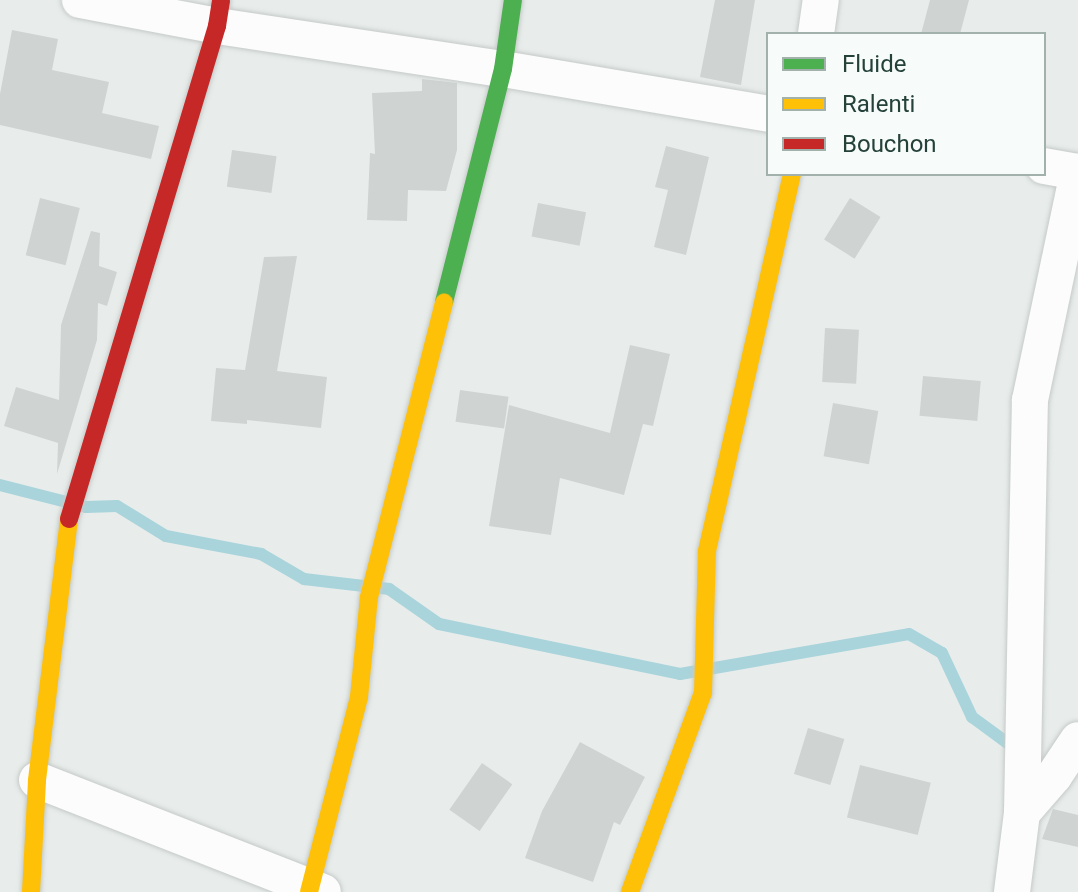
<!DOCTYPE html>
<html>
<head>
<meta charset="utf-8">
<style>
  body { margin:0 }
  #map { position:relative; width:1078px; height:892px; overflow:hidden; background:#e8edeb; font-family:Roboto,sans-serif }
  div>[style] { position:absolute }
  .stream>* { height:12px; margin:-6px; padding:0 6px; transform-origin:6px; border-radius:6px; background:#a9d4db }
  .building>* { inset:0; background:#cfd4d2; transform-origin:0 0 }
  .roads { filter:drop-shadow(0 0 2px #c5cac8) drop-shadow(0 0 2px #c5cac8) }
  .street>* { height:36px; margin:-18px; padding:0 18px; transform-origin:18px; border-radius:18px; background:#fcfcfc }
  .fast>* { height:18px; margin:-9px; padding:0 9px; transform-origin:9px; border-radius:9px; background:#4caf50 }
  .slow>* { height:18px; margin:-9px; padding:0 9px; transform-origin:9px; border-radius:9px; background:#ffc107 }
  .jam>* { height:18px; margin:-9px; padding:0 9px; transform-origin:9px; border-radius:9px; background:#c62828 }
  span { translate:-50% -50%; white-space:nowrap; text-align:center; line-height:1.15; -webkit-text-stroke:6px #f7fbf9; paint-order:stroke }
  .legend { position:absolute; left:766px; top:32px; width:280px; height:144px; box-sizing:border-box; background:#f7fbf9; border:2px solid #a3b1ad; margin:0; padding:10px 14px; list-style:none; font-size:24px; color:#24423a }
  .legend li { display:flex; align-items:center; gap:16px; height:40px }
  .legend b { width:40px; border:2px solid #a3b1ad }
</style>
</head>
<body>
<div id="map">
  <div class="stream">
    <i style="left:0;top:485px;width:89px;rotate:14.3deg"></i>
    <i style="left:86px;top:507px;width:31px;rotate:-2deg"></i>
    <i style="left:117px;top:506px;width:57px;rotate:31.5deg"></i>
    <i style="left:166px;top:536px;width:97px;rotate:10.7deg"></i>
    <i style="left:261px;top:554px;width:50px;rotate:30.2deg"></i>
    <i style="left:304px;top:579px;width:86px;rotate:6.7deg"></i>
    <i style="left:389px;top:589px;width:61px;rotate:35deg"></i>
    <i style="left:439px;top:624px;width:246px;rotate:11.7deg"></i>
    <i style="left:680px;top:674px;width:232px;rotate:-9.9deg"></i>
    <i style="left:909px;top:634px;width:38px;rotate:30deg"></i>
    <i style="left:942px;top:653px;width:71px;rotate:64.9deg"></i>
    <i style="left:972px;top:717px;width:56px;rotate:36.3deg"></i>
  </div>
  <div class="building">
    <i style="clip-path:polygon(715px 0,755px 0,741px 85px,700px 77px)"></i>
    <i style="clip-path:polygon(930px 0,969px 0,960px 34px,921px 34px)"></i>
    <i style="clip-path:polygon(12px 30px,58px 39px,52px 70px,109px 82px,102px 113px,159px 126px,151px 159px,0 125px,0 94px)"></i>
    <i style="clip-path:polygon(422px 79px,457px 83px,457px 150px,446px 191px,408px 190px,407px 221px,367px 220px,370px 153px,375px 154px,372px 93px,422px 91px)"></i>
    <i style="clip-path:polygon(666px 146px,709px 157px,686px 255px,654px 247px,668px 190px,655px 187px)"></i>
    <i style="left:232px;top:150px;width:45px;height:37px;rotate:8deg"></i>
    <i style="left:40px;top:198px;width:41px;height:59px;rotate:14deg"></i>
    <i style="left:850px;top:198px;width:36px;height:49px;rotate:32deg"></i>
    <i style="left:538px;top:203px;width:49px;height:34px;rotate:11deg"></i>
    <i style="clip-path:polygon(91px 231px,100px 233px,99px 266px,117px 272px,107px 306px,98px 303px,97px 340px,57px 474px,58px 443px,4px 426px,16px 387px,59px 400px,61px 325px)"></i>
    <i style="clip-path:polygon(297px 256px,277px 371px,327px 377px,321px 428px,247px 420px,247px 424px,211px 421px,216px 368px,245px 370px,264px 257px)"></i>
    <i style="left:825px;top:328px;width:34px;height:54px;rotate:3deg"></i>
    <i style="clip-path:polygon(630px 345px,670px 354px,653px 426px,643px 424px,624px 495px,560px 478px,551px 535px,489px 526px,509px 405px,610px 433px)"></i>
    <i style="left:923px;top:376px;width:58px;height:40px;rotate:5deg"></i>
    <i style="left:460px;top:390px;width:49px;height:32px;rotate:8deg"></i>
    <i style="left:833px;top:403px;width:46px;height:54px;rotate:10deg"></i>
    <i style="left:808px;top:728px;width:38px;height:48px;rotate:17deg"></i>
    <i style="clip-path:polygon(580px 742px,645px 777px,620px 825px,614px 822px,593px 882px,525px 858px,542px 811px)"></i>
    <i style="left:482px;top:763px;width:37px;height:57px;rotate:35deg"></i>
    <i style="left:860px;top:765px;width:73px;height:54px;rotate:14deg"></i>
    <i style="clip-path:polygon(1053px 809px,1078px 815px,1078px 847px,1042px 839px)"></i>
  </div>
  <div class="roads">
    <div class="street">
      <i style="left:80px;top:0;width:139px;rotate:10.7deg"></i>
      <i style="left:217px;top:26px;width:289px;rotate:8.6deg"></i>
      <i style="left:503px;top:69px;width:269px;rotate:9.6deg"></i>
      <i style="left:816px;top:34px;width:34px;rotate:-82deg"></i>
      <i style="left:1044px;top:166px;width:35px;rotate:10deg"></i>
      <i style="left:37px;top:780px;width:307px;rotate:21.4deg"></i>
      <i style="left:1022px;top:813px;width:413px;rotate:-88.9deg"></i>
      <i style="left:1030px;top:400px;width:233px;rotate:-78.1deg"></i>
      <i style="left:1012px;top:892px;width:80px;rotate:-82.8deg"></i>
      <i style="left:1022px;top:813px;width:49px;rotate:-49.1deg"></i>
      <i style="left:1054px;top:776px;width:43px;rotate:-56.3deg"></i>
    </div>
    <div class="fast">
      <i style="left:444px;top:302px;width:240px;rotate:-75.8deg"></i>
      <i style="left:503px;top:69px;width:70px;rotate:-81.8deg"></i>
    </div>
    <div class="slow">
      <i style="left:31px;top:892px;width:112px;rotate:-86.9deg"></i>
      <i style="left:37px;top:780px;width:263px;rotate:-83deg"></i>
      <i style="left:309px;top:892px;width:201px;rotate:-75.6deg"></i>
      <i style="left:359px;top:697px;width:100px;rotate:-84.3deg"></i>
      <i style="left:369px;top:597px;width:304px;rotate:-75.7deg"></i>
      <i style="left:630px;top:892px;width:212px;rotate:-69.9deg"></i>
      <i style="left:703px;top:693px;width:142px;rotate:-88.4deg"></i>
      <i style="left:707px;top:551px;width:386px;rotate:-77.3deg"></i>
    </div>
    <div class="jam">
      <i style="left:69px;top:519px;width:515px;rotate:-73.29deg"></i>
      <i style="left:217px;top:26px;width:26px;rotate:-81deg"></i>
    </div>
  </div>
  <ul class="legend">
  <li><b style="height:10px;background:#4caf50"></b>Fluide</li>
  <li><b style="height:10px;background:#ffc107"></b>Ralenti</li>
  <li><b style="height:10px;background:#c62828"></b>Bouchon</li>
  </ul>
</div>
</body>
</html>
